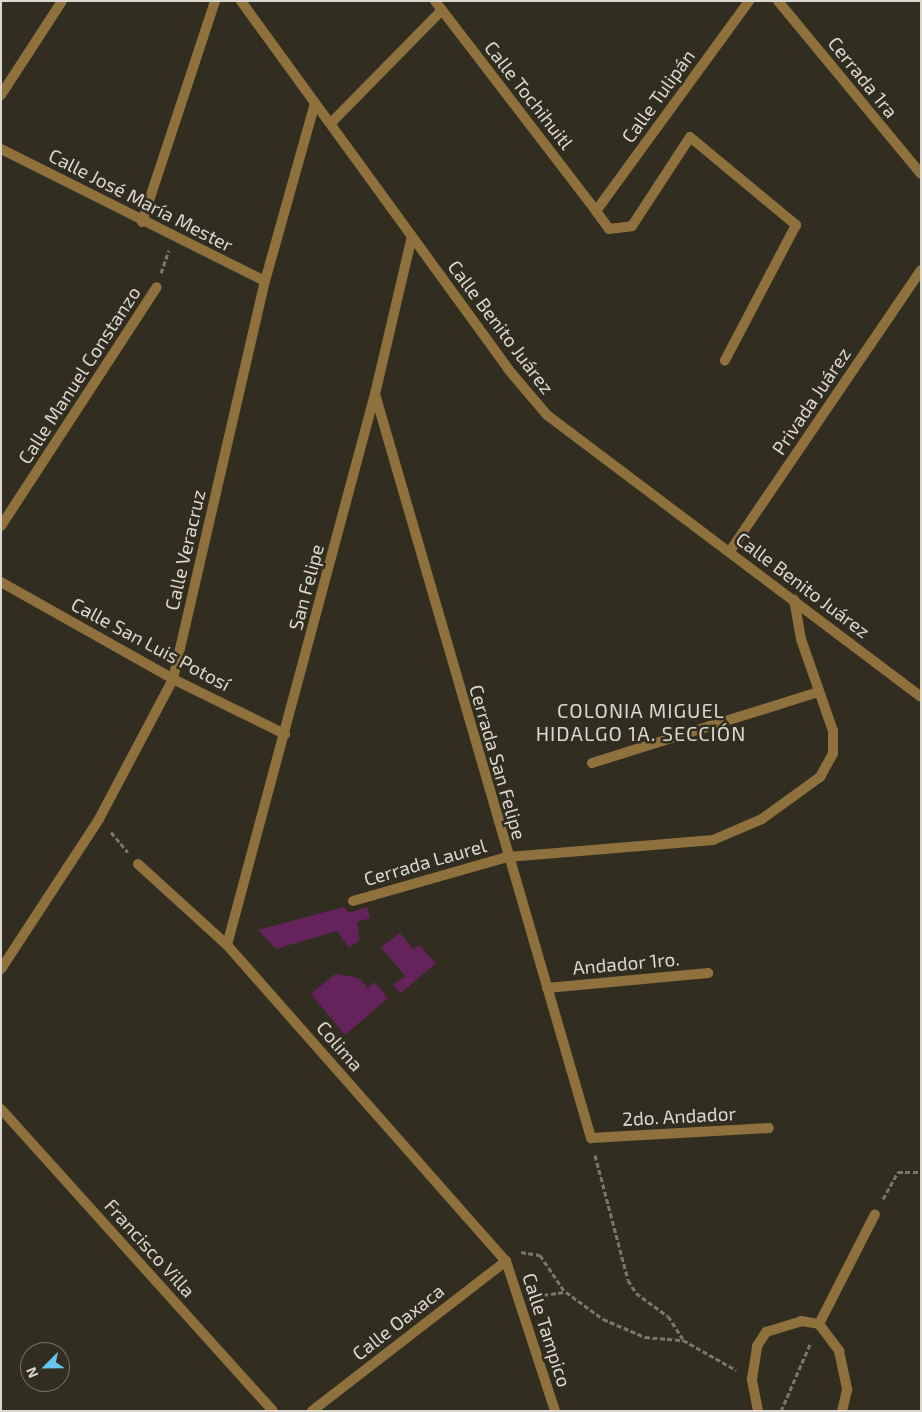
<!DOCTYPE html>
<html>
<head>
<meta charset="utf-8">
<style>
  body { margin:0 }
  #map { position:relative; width:922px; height:1412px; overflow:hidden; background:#312d20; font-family:"Exo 2",sans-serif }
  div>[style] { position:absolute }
  .building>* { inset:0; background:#64235b }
  .path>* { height:3px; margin-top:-1.5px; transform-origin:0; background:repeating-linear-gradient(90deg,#7a776b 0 5px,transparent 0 7.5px) }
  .service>* { height:10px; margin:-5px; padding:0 5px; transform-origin:5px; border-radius:5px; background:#8e713c }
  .minor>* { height:10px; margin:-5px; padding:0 5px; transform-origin:5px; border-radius:5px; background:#8e713c }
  span { translate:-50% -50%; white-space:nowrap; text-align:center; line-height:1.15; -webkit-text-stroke:5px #312d20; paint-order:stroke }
  .street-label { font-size:19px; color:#dad8cf }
  .neighbourhood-label { font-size:20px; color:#dad8cf; letter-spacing:1px }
  .frame { position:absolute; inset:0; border:2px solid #dad8cf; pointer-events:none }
  .north { position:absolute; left:20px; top:1342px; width:50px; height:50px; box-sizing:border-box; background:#312d20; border:1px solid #757166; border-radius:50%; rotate:247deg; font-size:14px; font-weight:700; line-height:20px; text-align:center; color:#dad8cf }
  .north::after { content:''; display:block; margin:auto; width:18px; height:22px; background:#65c5ee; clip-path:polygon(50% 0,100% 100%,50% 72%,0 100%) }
</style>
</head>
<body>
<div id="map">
  <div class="building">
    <i style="clip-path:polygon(344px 907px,349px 913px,367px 907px,370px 918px,357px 922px,360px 940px,349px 948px,337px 931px,276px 949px,258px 930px)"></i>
    <i style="clip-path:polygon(400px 933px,413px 949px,419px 945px,436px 963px,401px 993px,393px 985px,405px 976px,381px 947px)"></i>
    <i style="clip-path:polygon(335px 974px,359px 978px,368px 988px,374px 982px,388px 998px,345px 1035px,311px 994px)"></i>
  </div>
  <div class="path">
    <i style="left:161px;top:273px;width:24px;rotate:-71deg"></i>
    <i style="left:111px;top:832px;width:26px;rotate:50deg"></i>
    <i style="left:595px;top:1155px;width:129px;rotate:75.2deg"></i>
    <i style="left:628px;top:1280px;width:15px;rotate:58deg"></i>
    <i style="left:636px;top:1293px;width:39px;rotate:36deg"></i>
    <i style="left:668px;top:1316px;width:27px;rotate:57deg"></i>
    <i style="left:883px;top:1199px;width:31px;rotate:-61deg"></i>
    <i style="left:898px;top:1172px;width:23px"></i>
    <i style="left:521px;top:1252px;width:19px;rotate:9deg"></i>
    <i style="left:540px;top:1255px;width:45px;rotate:56deg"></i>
    <i style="left:536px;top:1296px;width:30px;rotate:-8deg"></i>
    <i style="left:566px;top:1292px;width:46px;rotate:36.1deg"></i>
    <i style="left:603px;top:1319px;width:46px;rotate:23.2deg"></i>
    <i style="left:645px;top:1337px;width:38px;rotate:5deg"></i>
    <i style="left:683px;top:1340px;width:61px;rotate:29.5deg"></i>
    <i style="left:781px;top:1411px;width:75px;rotate:-66.5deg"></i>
  </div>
  <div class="service">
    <i style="left:596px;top:211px;width:22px;rotate:54deg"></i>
    <i style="left:609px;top:229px;width:23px;rotate:-7deg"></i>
    <i style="left:632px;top:226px;width:106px;rotate:-56.9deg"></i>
    <i style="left:690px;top:137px;width:138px;rotate:39.7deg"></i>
    <i style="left:796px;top:225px;width:153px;rotate:117.7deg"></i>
  </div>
  <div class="minor">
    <i style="left:241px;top:1px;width:455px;rotate:54deg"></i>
    <i style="left:508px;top:369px;width:60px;rotate:49.7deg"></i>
    <i style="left:547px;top:415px;width:468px;rotate:37deg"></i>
    <i style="left:435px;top:1px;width:265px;rotate:52.5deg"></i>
    <i style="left:596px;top:211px;width:260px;rotate:-53.9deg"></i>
    <i style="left:778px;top:1px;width:224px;rotate:50.4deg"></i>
    <i style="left:1px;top:95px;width:112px;rotate:-57deg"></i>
    <i style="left:331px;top:123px;width:158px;rotate:-45.5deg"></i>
    <i style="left:1px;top:149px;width:295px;rotate:26.6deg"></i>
    <i style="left:142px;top:222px;width:233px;rotate:-71.7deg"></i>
    <i style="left:375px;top:394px;width:775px;rotate:73.81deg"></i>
    <i style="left:591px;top:1138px;width:178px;rotate:-3.2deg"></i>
    <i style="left:1px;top:526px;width:285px;rotate:-56.9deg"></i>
    <i style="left:730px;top:551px;width:340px;rotate:-55.8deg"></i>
    <i style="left:1px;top:582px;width:197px;rotate:29.4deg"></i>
    <i style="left:173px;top:679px;width:125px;rotate:26.2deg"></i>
    <i style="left:592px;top:763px;width:238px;rotate:-17.4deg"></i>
    <i style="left:138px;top:864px;width:120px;rotate:42.3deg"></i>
    <i style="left:227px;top:945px;width:422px;rotate:48.6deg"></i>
    <i style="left:506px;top:1261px;width:158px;rotate:71.9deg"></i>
    <i style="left:353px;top:901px;width:160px;rotate:-15.9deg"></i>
    <i style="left:507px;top:857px;width:207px;rotate:-4.7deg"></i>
    <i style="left:713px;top:840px;width:53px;rotate:-23.2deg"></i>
    <i style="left:762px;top:819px;width:72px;rotate:-35.9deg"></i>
    <i style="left:820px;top:777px;width:26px;rotate:-61deg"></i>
    <i style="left:833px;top:754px;width:23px;rotate:-90deg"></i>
    <i style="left:833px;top:731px;width:97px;rotate:-109.2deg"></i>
    <i style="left:801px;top:639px;width:40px;rotate:-100deg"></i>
    <i style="left:227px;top:945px;width:571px;rotate:-74.97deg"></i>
    <i style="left:375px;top:394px;width:162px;rotate:-76.8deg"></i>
    <i style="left:1px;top:969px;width:179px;rotate:-56.8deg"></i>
    <i style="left:99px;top:819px;width:158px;rotate:-62.1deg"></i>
    <i style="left:173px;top:679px;width:408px;rotate:-77deg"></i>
    <i style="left:265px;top:281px;width:185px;rotate:-74.3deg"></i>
    <i style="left:547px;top:988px;width:162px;rotate:-5.3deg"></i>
    <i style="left:1px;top:1109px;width:406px;rotate:48deg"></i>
    <i style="left:819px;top:1324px;width:123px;rotate:-63deg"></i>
    <i style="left:312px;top:1411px;width:245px;rotate:-37.7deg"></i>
    <i style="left:758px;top:1411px;width:33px;rotate:-101deg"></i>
    <i style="left:752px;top:1379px;width:33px;rotate:-81deg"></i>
    <i style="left:757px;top:1346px;width:17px;rotate:-57deg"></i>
    <i style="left:766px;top:1332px;width:37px;rotate:-17deg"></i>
    <i style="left:801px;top:1321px;width:18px;rotate:9deg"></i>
    <i style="left:819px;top:1324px;width:34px;rotate:53deg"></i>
    <i style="left:839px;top:1351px;width:40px;rotate:78deg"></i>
    <i style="left:847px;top:1390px;width:22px;rotate:103deg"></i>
  </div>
  <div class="street-label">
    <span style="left:863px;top:77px;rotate:51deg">Cerrada 1ra</span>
    <span style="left:529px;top:95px;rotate:52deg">Calle Tochihuitl</span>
    <span style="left:658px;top:96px;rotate:-54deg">Calle Tulipán</span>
    <span style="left:141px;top:200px;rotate:27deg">Calle José María Mester</span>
    <span style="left:501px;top:327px;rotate:53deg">Calle Benito Juárez</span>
    <span style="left:79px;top:375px;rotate:-57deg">Calle Manuel Constanzo</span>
    <span style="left:811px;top:401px;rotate:-56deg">Privada Juárez</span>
    <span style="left:185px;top:550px;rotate:-77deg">Calle Veracruz</span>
    <span style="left:803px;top:585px;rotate:37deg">Calle Benito Juárez</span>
    <span style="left:306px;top:587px;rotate:-75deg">San Felipe</span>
    <span style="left:151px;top:644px;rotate:28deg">Calle San Luis Potosí</span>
    <span style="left:498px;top:762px;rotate:74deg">Cerrada San Felipe</span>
    <span style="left:425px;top:862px;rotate:-16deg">Cerrada Laurel</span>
    <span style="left:626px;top:963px;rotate:-5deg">Andador 1ro.</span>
    <span style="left:340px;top:1046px;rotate:49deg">Colima</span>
    <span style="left:679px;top:1116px;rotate:-3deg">2do. Andador</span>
    <span style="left:150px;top:1248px;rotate:48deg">Francisco Villa</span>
    <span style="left:398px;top:1322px;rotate:-38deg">Calle Oaxaca</span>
    <span style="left:547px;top:1330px;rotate:72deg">Calle Tampico</span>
  </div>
  <div class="neighbourhood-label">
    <span style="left:641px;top:722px">COLONIA MIGUEL<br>HIDALGO 1A. SECCIÓN</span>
  </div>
  <div class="frame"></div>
  <div class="north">N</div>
</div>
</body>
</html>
